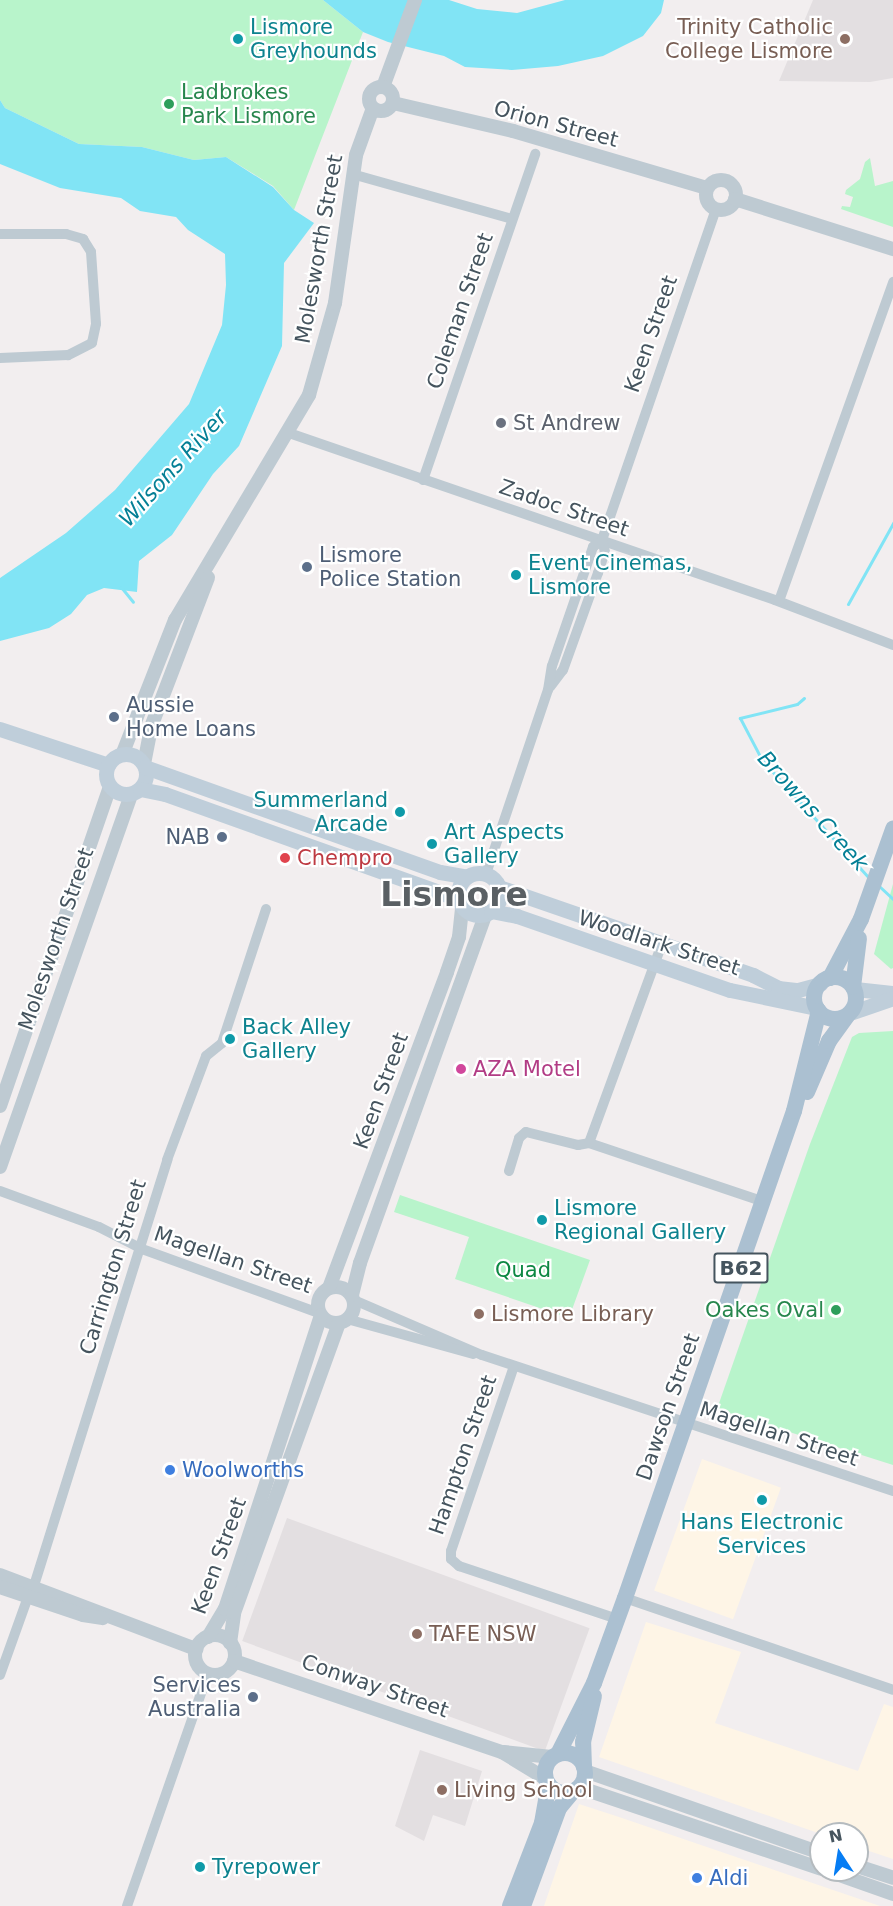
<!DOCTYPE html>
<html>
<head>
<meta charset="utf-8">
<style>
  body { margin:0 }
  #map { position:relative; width:893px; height:1906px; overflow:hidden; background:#f2eeef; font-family:"DejaVu Sans",sans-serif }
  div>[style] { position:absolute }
  .commercial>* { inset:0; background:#fef5e6; transform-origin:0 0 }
  .education>* { inset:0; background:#e3dfe1; transform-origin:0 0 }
  .green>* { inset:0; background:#b8f4cb }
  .water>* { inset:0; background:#81e4f5 }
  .stream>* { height:3px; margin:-1.5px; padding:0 1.5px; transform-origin:1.5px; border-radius:1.5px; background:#81e4f5 }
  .minor>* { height:10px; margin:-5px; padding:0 5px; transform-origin:5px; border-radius:5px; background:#becad2 }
  .tertiary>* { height:14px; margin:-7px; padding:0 7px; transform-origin:7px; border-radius:7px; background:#becad2 }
  .tertiary>.ring { margin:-7px; padding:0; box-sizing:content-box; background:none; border:14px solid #becad2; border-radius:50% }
  .secondary>* { height:15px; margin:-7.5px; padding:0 7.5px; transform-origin:7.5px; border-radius:7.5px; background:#bfceda }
  .secondary>.ring { margin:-7.5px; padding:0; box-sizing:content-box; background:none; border:15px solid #bfceda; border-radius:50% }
  .primary>* { height:16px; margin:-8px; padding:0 8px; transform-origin:8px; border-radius:8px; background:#abc0d1 }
  .primary>.ring { margin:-8px; padding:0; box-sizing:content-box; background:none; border:16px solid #abc0d1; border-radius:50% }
  .dots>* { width:16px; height:16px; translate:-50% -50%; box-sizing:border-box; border:3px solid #fff; border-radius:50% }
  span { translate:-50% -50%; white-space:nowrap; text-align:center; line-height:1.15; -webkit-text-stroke:4.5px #fff; paint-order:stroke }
  .shield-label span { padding:2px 4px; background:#fff; border:2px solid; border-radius:4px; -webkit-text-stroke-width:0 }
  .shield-label { font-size:20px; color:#45545e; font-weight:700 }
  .culture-label { font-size:21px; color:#0d838f }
  .left { translate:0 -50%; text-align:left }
  .right { translate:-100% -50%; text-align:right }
  .education-label { font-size:21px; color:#785e54 }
  .leisure-label { font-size:21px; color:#27864d }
  .street-label { font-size:21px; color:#45545e }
  .worship-label { font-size:21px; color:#5b616d }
  .service-label { font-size:21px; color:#4e5e75 }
  .health-label { font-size:21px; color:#be3a42 }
  .hotel-label { font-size:21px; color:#b23c85 }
  .park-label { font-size:21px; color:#0d8843 }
  .shop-label { font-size:21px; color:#366cbe }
  .water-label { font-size:22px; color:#037f95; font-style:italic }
  .town-label { font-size:33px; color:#5a6064; font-weight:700 }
  .north { position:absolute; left:809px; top:1822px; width:60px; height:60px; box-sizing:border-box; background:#fff; border:2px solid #b5bbbf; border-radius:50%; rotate:348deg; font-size:16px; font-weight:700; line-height:24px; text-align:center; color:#45545e }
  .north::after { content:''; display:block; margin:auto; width:21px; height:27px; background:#067df4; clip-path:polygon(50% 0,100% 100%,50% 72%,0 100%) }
</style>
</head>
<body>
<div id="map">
  <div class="commercial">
    <i style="left:702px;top:1459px;width:84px;height:140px;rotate:20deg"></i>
    <i style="clip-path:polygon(646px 1622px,741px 1652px,715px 1723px,858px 1771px,884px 1704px,893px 1707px,893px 1859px,857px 1847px,857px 1834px,821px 1834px,599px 1757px)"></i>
    <i style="clip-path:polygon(579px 1804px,619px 1817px,880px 1906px,544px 1906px)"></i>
  </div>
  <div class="education">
    <i style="clip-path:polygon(813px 0,893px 0,893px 78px,870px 82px,779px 81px)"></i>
    <i style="left:287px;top:1518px;width:322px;height:131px;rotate:20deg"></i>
    <i style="clip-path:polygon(420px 1750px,482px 1771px,465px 1826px,433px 1815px,424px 1841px,395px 1826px)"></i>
  </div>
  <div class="green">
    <i style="clip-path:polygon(0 0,323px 0,363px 32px,294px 210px,273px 186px,226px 157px,194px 160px,142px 147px,79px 144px,5px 108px,0 100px)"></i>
    <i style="clip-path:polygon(870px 158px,875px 186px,893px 181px,893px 227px,841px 209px,842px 206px,850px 207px,853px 197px,845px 194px,846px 190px,860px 179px,865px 162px)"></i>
    <i style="clip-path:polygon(893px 884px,893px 968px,891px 969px,874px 954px)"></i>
    <i style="clip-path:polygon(893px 1031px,893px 1465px,717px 1409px,810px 1144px,852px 1037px,859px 1033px)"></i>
    <i style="clip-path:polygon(400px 1195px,590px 1260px,569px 1318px,455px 1279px,469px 1237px,394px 1212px)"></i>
  </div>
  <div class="water">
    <i style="clip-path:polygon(323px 0,449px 0,477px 9px,517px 13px,565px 0,664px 0,661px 13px,643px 36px,603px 56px,558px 66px,512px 70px,465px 67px,444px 56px,388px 42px,363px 32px)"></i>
    <i style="clip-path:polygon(0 100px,5px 108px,79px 144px,142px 147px,194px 160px,226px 157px,273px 187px,294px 210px,314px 223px,284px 263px,282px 346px,239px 446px,213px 474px,172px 535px,139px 561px,137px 592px,104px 588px,87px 595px,71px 614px,49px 628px,0 641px,0 578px,66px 533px,115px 490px,189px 404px,222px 325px,226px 285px,225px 254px,188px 230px,176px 217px,140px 211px,121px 198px,60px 188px,0 164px)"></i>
  </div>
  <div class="stream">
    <i style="left:121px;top:587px;width:19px;rotate:51deg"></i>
    <i style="left:848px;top:604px;width:93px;rotate:-60.9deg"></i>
    <i style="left:804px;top:698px;width:9px;rotate:139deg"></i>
    <i style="left:797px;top:704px;width:59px;rotate:166.2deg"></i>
    <i style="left:740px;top:718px;width:47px;rotate:62.4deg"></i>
    <i style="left:762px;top:760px;width:159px;rotate:47.8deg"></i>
    <i style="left:879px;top:886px;width:19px;rotate:43deg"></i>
  </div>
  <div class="minor">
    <i style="left:352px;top:174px;width:166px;rotate:15.7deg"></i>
    <i style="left:0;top:234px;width:66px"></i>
    <i style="left:66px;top:234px;width:18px;rotate:16deg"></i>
    <i style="left:83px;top:239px;width:15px;rotate:58deg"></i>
    <i style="left:91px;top:252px;width:72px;rotate:86deg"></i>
    <i style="left:96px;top:324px;width:19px;rotate:102deg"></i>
    <i style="left:92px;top:343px;width:27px;rotate:153deg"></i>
    <i style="left:68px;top:355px;width:68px;rotate:177.5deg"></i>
    <i style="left:289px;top:433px;width:514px;rotate:18.96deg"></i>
    <i style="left:775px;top:600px;width:126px;rotate:20.9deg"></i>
    <i style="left:423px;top:480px;width:345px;rotate:-71deg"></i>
    <i style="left:779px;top:601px;width:339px;rotate:-70.3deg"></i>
    <i style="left:550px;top:687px;width:21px;rotate:-53deg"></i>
    <i style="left:563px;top:670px;width:103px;rotate:-70.2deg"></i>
    <i style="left:598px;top:573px;width:22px;rotate:-72deg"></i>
    <i style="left:605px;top:552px;width:12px;rotate:-104deg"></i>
    <i style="left:486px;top:874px;width:194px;rotate:-71.4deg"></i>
    <i style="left:548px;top:690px;width:24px;rotate:-81deg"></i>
    <i style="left:552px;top:666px;width:126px;rotate:-71deg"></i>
    <i style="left:593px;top:547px;width:11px;rotate:-38deg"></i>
    <i style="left:602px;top:540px;width:350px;rotate:-71deg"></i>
    <i style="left:589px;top:1143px;width:185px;rotate:18.6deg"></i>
    <i style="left:509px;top:1171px;width:34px;rotate:-73deg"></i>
    <i style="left:519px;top:1138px;width:9px;rotate:-41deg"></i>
    <i style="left:526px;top:1132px;width:54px;rotate:14deg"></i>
    <i style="left:578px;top:1145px;width:11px;rotate:-10deg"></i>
    <i style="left:589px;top:1143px;width:212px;rotate:-69.9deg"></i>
    <i style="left:0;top:1191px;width:105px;rotate:20deg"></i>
    <i style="left:99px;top:1227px;width:48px;rotate:27.1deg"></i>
    <i style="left:142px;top:1249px;width:188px;rotate:19.9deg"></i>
    <i style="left:354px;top:1300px;width:139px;rotate:23.3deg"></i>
    <i style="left:482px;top:1355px;width:433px;rotate:18.3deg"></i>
    <i style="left:347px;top:1319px;width:131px;rotate:15.5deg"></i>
    <i style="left:514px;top:1366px;width:195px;rotate:108.8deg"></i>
    <i style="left:451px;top:1551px;width:8px;rotate:90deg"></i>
    <i style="left:451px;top:1559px;width:11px;rotate:41deg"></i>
    <i style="left:459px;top:1566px;width:167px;rotate:18.5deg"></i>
    <i style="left:32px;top:1592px;width:453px;rotate:-72.6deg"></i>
    <i style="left:167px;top:1160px;width:111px;rotate:-69.4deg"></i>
    <i style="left:206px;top:1056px;width:21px;rotate:-39deg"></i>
    <i style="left:222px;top:1043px;width:141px;rotate:-71.8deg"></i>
    <i style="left:625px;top:1598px;width:283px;rotate:18.9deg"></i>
    <i style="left:0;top:1675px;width:83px;rotate:-70.3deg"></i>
    <i style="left:127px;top:1906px;width:246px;rotate:-70.8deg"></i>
  </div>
  <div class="tertiary">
    <i style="left:383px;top:87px;width:93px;rotate:-69.8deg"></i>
    <i class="ring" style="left:369px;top:87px;width:10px;height:10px"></i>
    <i style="left:393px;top:103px;width:123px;rotate:13.1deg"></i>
    <i style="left:513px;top:131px;width:202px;rotate:16.4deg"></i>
    <i class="ring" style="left:706px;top:180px;width:16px;height:16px"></i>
    <i style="left:735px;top:199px;width:166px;rotate:17.6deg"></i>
    <i style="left:122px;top:755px;width:145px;rotate:-68.6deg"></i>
    <i style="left:175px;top:620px;width:262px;rotate:-59.2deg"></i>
    <i style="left:309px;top:395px;width:96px;rotate:-74.2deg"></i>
    <i style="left:335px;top:303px;width:149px;rotate:-81.9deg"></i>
    <i style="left:356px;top:155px;width:50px;rotate:-70.1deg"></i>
    <i style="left:144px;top:764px;width:38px;rotate:-79deg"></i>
    <i style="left:151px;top:727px;width:160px;rotate:-69.1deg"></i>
    <i style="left:0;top:1106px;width:337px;rotate:-71deg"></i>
    <i style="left:0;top:1167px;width:395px;rotate:-70.6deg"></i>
    <i class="ring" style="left:318px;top:1287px;width:22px;height:22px"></i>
    <i style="left:329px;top:1288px;width:337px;rotate:-69.5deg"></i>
    <i style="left:447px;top:972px;width:37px;rotate:-71deg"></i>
    <i style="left:459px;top:937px;width:31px;rotate:-84deg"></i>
    <i style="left:352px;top:1295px;width:33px;rotate:-76deg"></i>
    <i style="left:360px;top:1263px;width:372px;rotate:-70.2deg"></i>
    <i style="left:0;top:1575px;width:210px;rotate:20.7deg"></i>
    <i style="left:0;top:1587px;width:88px;rotate:18.6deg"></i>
    <i style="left:83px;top:1615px;width:20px;rotate:9deg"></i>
    <i class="ring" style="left:195px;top:1635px;width:26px;height:26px"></i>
    <i style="left:208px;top:1637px;width:33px;rotate:-59deg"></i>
    <i style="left:225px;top:1609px;width:309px;rotate:-71.9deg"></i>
    <i style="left:230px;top:1643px;width:30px;rotate:-82deg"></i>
    <i style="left:234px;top:1613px;width:308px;rotate:-70.1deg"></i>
    <i style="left:234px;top:1661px;width:283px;rotate:18.8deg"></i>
    <i style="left:502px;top:1752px;width:52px;rotate:31.5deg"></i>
    <i style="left:504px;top:1752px;width:48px;rotate:5.9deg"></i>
    <i style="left:585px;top:1771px;width:250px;rotate:19.2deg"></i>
    <i style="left:578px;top:1787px;width:256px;rotate:18.6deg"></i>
    <i style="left:857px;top:1866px;width:38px;rotate:18deg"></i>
    <i style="left:825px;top:1870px;width:72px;rotate:19.4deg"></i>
  </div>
  <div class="secondary">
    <i style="left:0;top:729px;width:114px;rotate:18.4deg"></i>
    <i class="ring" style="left:106px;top:754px;width:25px;height:25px"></i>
    <i style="left:145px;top:767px;width:313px;rotate:19.6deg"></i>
    <i style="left:440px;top:872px;width:27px;rotate:10deg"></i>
    <i style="left:140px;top:789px;width:25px;rotate:11deg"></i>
    <i style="left:165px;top:794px;width:312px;rotate:19.7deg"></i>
    <i class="ring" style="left:458px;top:873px;width:27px;height:27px"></i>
    <i style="left:499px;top:887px;width:269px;rotate:19.1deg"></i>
    <i style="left:753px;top:975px;width:28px;rotate:27deg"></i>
    <i style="left:778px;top:988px;width:20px;rotate:6deg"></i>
    <i style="left:798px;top:990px;width:23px;rotate:-15deg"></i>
    <i style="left:491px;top:911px;width:26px;rotate:11deg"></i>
    <i style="left:517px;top:916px;width:225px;rotate:19.2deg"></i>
    <i style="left:730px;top:990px;width:89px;rotate:11.7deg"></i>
    <i style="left:855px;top:989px;width:38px;rotate:6deg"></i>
    <i style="left:850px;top:1013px;width:46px;rotate:-19.2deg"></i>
  </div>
  <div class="primary">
    <i class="ring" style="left:814px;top:977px;width:26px;height:26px"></i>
    <i style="left:830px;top:978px;width:67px;rotate:-62.3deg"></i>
    <i style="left:861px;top:919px;width:96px;rotate:-70.4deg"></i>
    <i style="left:853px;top:987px;width:49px;rotate:-83deg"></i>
    <i style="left:807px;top:1092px;width:56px;rotate:-66.7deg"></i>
    <i style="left:829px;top:1041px;width:31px;rotate:-54deg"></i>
    <i class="ring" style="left:545px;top:1753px;width:24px;height:24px"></i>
    <i style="left:558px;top:1754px;width:80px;rotate:-63.1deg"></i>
    <i style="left:594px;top:1683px;width:90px;rotate:-70deg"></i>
    <i style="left:625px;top:1598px;width:515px;rotate:-70.86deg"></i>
    <i style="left:794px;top:1111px;width:103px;rotate:-76deg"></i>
    <i style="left:584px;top:1767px;width:25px;rotate:-92deg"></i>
    <i style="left:583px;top:1742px;width:47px;rotate:-76.6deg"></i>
    <i style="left:510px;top:1906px;width:89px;rotate:-68.9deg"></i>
    <i style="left:542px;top:1823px;width:39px;rotate:-80deg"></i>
    <i style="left:523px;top:1906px;width:104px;rotate:-69.8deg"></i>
    <i style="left:559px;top:1808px;width:23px;rotate:-50deg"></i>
  </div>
  <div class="dots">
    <i style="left:238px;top:39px;background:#0f9aa8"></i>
    <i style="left:845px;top:39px;background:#8d6e63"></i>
    <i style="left:169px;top:104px;background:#2e9e5b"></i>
    <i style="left:501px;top:423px;background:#6b7280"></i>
    <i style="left:307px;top:567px;background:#5c6f8a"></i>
    <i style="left:516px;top:575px;background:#0f9aa8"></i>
    <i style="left:114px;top:717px;background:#5c6f8a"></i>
    <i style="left:400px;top:812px;background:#0f9aa8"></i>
    <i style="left:222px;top:837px;background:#5c6f8a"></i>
    <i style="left:432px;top:844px;background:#0f9aa8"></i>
    <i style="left:285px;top:858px;background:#e0444e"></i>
    <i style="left:230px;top:1039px;background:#0f9aa8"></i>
    <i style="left:461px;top:1069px;background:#d1479c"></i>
    <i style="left:542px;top:1220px;background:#0f9aa8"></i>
    <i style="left:836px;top:1310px;background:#2e9e5b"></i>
    <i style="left:479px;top:1314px;background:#8d6e63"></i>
    <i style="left:170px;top:1470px;background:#3f7fe0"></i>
    <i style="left:762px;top:1500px;background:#0f9aa8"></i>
    <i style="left:417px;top:1634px;background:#8d6e63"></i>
    <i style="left:253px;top:1697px;background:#5c6f8a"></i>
    <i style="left:442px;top:1790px;background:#8d6e63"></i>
    <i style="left:200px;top:1867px;background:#0f9aa8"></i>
    <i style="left:697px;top:1878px;background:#3f7fe0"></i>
  </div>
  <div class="shield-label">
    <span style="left:741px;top:1268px">B62</span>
  </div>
  <div class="culture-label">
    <span class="left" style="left:250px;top:39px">Lismore<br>Greyhounds</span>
    <span class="left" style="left:528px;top:575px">Event Cinemas,<br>Lismore</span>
    <span class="right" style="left:388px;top:812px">Summerland<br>Arcade</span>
    <span class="left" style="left:444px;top:844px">Art Aspects<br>Gallery</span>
    <span class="left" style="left:242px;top:1039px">Back Alley<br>Gallery</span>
    <span class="left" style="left:554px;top:1220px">Lismore<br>Regional Gallery</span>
    <span style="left:762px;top:1534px">Hans Electronic<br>Services</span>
    <span class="left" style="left:212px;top:1867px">Tyrepower</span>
  </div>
  <div class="education-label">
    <span class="right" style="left:833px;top:39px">Trinity Catholic<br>College Lismore</span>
    <span class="left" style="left:491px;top:1314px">Lismore Library</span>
    <span class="left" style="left:429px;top:1634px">TAFE NSW</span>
    <span class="left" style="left:454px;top:1790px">Living School</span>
  </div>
  <div class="leisure-label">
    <span class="left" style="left:181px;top:104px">Ladbrokes<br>Park Lismore</span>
    <span class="right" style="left:824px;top:1310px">Oakes Oval</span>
  </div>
  <div class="street-label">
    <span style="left:556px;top:124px;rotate:15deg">Orion Street</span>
    <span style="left:319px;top:249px;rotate:-80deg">Molesworth Street</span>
    <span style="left:460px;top:311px;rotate:-71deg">Coleman Street</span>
    <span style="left:651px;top:334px;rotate:-71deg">Keen Street</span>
    <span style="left:564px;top:508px;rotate:19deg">Zadoc Street</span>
    <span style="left:56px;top:939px;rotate:-71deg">Molesworth Street</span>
    <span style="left:659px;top:943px;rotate:18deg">Woodlark Street</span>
    <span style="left:381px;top:1091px;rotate:-70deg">Keen Street</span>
    <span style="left:233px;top:1260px;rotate:19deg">Magellan Street</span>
    <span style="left:113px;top:1267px;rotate:-73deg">Carrington Street</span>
    <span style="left:668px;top:1407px;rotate:-71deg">Dawson Street</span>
    <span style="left:779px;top:1434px;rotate:18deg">Magellan Street</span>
    <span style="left:463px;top:1455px;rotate:-71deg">Hampton Street</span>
    <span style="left:219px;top:1556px;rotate:-70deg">Keen Street</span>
    <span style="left:375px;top:1686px;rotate:19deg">Conway Street</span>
  </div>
  <div class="worship-label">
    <span class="left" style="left:513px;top:423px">St Andrew</span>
  </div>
  <div class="service-label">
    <span class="left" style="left:319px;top:567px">Lismore<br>Police Station</span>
    <span class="left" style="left:126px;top:717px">Aussie<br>Home Loans</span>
    <span class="right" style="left:210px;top:837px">NAB</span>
    <span class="right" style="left:241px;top:1697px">Services<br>Australia</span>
  </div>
  <div class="health-label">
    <span class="left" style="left:297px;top:858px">Chempro</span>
  </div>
  <div class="hotel-label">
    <span class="left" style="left:473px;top:1069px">AZA Motel</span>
  </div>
  <div class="park-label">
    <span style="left:523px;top:1270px">Quad</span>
  </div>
  <div class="shop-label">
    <span class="left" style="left:182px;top:1470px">Woolworths</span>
    <span class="left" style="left:709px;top:1878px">Aldi</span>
  </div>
  <div class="water-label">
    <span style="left:173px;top:468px;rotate:-48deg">Wilsons River</span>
    <span style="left:813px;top:811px;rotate:48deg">Browns Creek</span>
  </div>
  <div class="town-label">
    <span style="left:454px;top:895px">Lismore</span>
  </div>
  <div class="north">N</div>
</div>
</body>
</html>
